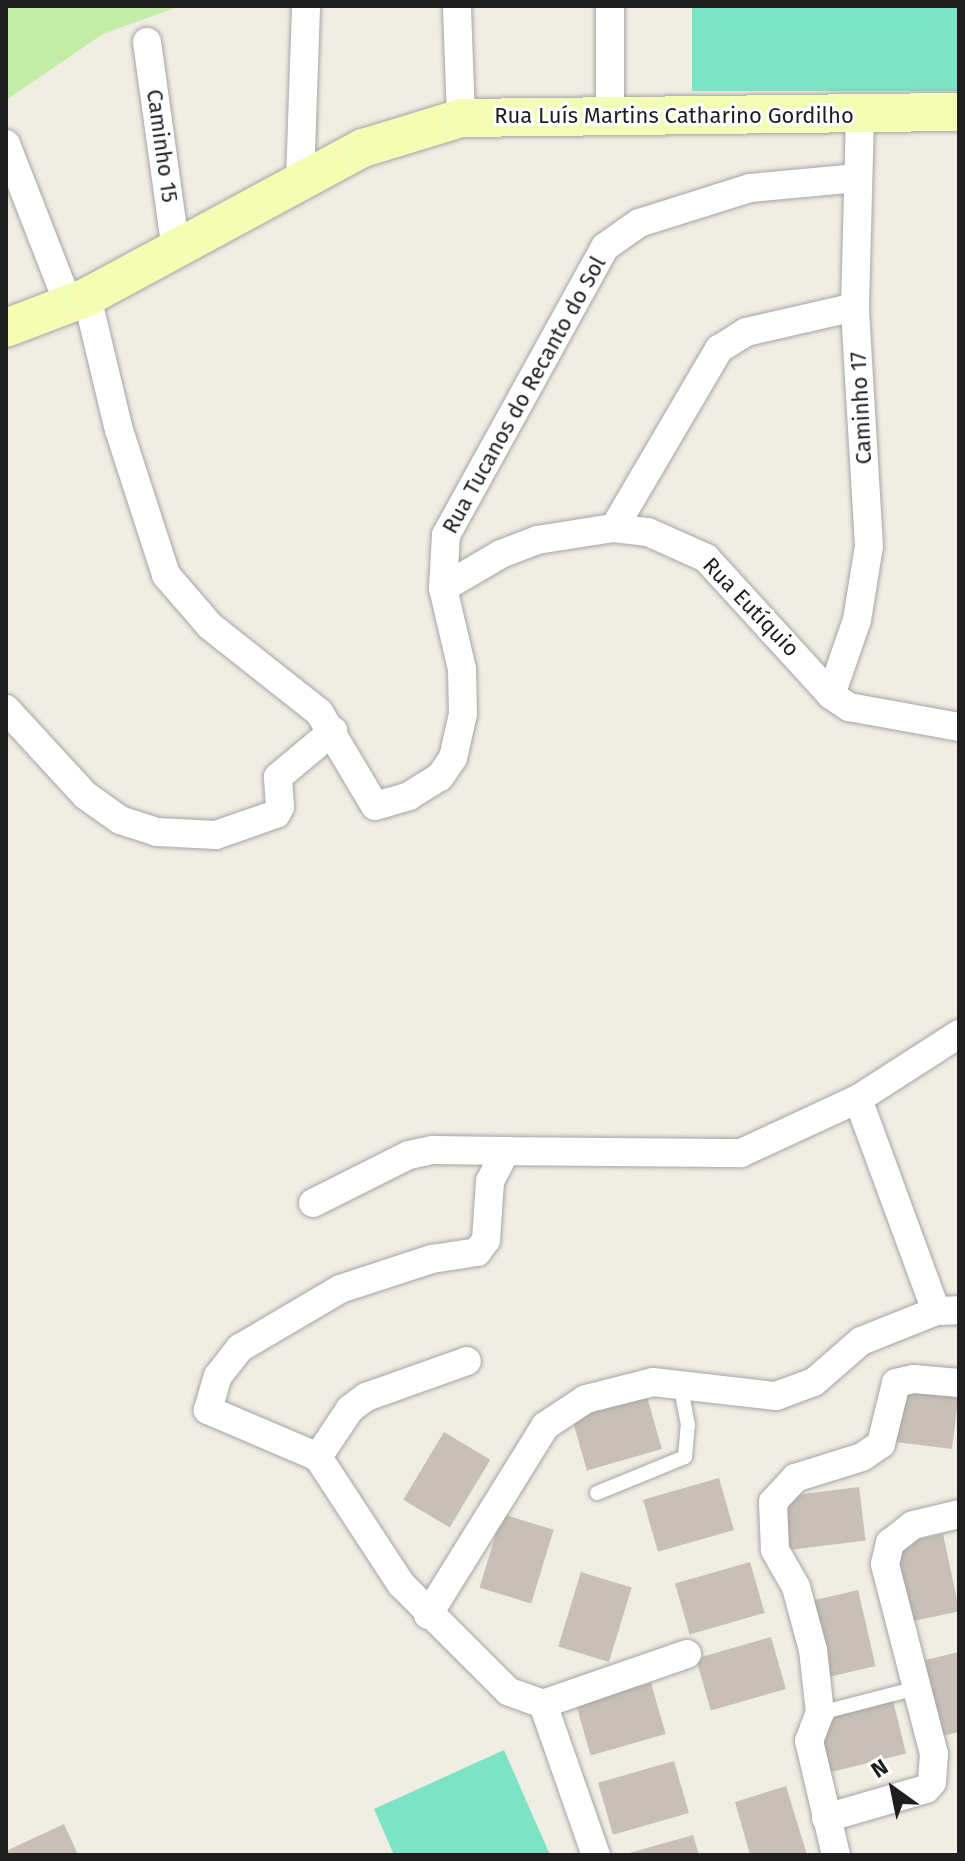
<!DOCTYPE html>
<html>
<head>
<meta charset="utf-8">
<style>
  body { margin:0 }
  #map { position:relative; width:965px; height:1861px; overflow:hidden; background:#f0ede3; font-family:"Fira Sans",sans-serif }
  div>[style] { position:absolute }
  .grass>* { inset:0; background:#c3eda6 }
  .pitch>* { inset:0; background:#7de3c5; transform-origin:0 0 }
  .building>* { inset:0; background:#c8c0b6; transform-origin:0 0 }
  .roads { filter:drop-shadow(0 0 2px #a5a5a5) drop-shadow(0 0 2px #a5a5a5) }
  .lane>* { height:14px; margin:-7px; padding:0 7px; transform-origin:7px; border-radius:7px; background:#fff }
  .street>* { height:28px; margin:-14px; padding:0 14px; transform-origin:14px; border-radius:14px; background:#fff }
  .secondary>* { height:38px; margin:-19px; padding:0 19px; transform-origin:19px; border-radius:19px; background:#f3fdb4 }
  span { translate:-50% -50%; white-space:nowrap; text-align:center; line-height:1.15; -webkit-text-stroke:6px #fff; paint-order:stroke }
  .street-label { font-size:22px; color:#1e1e1e }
  .frame { position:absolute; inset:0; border:8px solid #1e1e1e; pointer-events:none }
  .north { position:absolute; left:853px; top:1749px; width:80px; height:80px; -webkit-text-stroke:6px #fff; paint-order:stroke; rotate:327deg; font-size:22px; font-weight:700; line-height:32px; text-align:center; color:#1e1e1e }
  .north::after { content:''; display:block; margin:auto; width:28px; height:36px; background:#1e1e1e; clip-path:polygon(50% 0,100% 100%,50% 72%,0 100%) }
</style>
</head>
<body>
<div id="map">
  <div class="grass">
    <i style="clip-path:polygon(6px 6px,180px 6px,103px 34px,6px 100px)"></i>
  </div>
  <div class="pitch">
    <i style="left:692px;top:6px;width:267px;height:85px"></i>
    <i style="clip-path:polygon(504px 1750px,550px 1855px,394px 1855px,374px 1809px)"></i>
  </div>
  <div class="building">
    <i style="left:898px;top:1388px;width:61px;height:54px;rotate:7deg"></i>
    <i style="left:647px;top:1397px;width:54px;height:78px;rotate:74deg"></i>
    <i style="left:444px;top:1432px;width:54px;height:79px;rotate:31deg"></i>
    <i style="left:719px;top:1478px;width:54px;height:79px;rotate:74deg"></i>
    <i style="left:859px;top:1487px;width:54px;height:79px;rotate:83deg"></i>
    <i style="left:502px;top:1514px;width:54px;height:77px;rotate:17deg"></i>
    <i style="left:943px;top:1534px;width:79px;height:54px;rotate:78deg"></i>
    <i style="left:750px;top:1562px;width:53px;height:78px;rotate:74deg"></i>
    <i style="left:581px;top:1572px;width:53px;height:78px;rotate:17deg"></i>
    <i style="left:858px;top:1590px;width:78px;height:54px;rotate:77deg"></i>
    <i style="left:771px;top:1637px;width:54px;height:78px;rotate:74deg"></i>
    <i style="clip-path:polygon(959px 1652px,959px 1732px,934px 1738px,917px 1662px)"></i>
    <i style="left:651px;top:1683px;width:53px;height:78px;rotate:74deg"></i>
    <i style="left:893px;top:1701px;width:54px;height:78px;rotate:76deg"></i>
    <i style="left:674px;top:1761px;width:54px;height:79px;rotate:74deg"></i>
    <i style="clip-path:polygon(786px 1786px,807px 1855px,750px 1855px,735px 1802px)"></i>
    <i style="clip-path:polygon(64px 1824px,78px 1855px,6px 1855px,6px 1851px)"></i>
    <i style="clip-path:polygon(693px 1835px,699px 1855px,626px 1855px,626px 1854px)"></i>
  </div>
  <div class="roads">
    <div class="lane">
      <i style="left:597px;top:1493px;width:95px;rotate:-22.2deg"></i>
      <i style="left:685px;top:1457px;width:32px;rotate:-85deg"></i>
      <i style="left:688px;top:1425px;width:42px;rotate:-101deg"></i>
      <i style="left:820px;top:1713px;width:100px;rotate:-14.5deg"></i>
    </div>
    <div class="street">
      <i style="left:610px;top:6px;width:106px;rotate:90deg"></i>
      <i style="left:457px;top:8px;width:110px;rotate:87.9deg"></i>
      <i style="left:147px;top:42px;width:210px;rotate:82.1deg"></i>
      <i style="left:6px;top:144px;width:174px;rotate:68.7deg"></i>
      <i style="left:300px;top:180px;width:174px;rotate:-88deg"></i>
      <i style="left:87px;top:297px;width:137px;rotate:76.5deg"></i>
      <i style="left:119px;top:430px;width:152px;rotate:72deg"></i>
      <i style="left:166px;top:575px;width:67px;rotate:49.2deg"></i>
      <i style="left:210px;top:626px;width:139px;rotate:38.3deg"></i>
      <i style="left:319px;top:712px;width:109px;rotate:59.2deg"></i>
      <i style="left:375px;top:806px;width:35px;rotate:-16deg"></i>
      <i style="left:409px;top:796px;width:36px;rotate:-32deg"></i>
      <i style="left:440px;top:777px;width:23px;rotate:-56deg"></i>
      <i style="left:453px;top:758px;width:45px;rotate:-77.2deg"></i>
      <i style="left:463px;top:714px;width:45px;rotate:-91.3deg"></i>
      <i style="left:462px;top:669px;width:83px;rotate:-103.2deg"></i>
      <i style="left:443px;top:588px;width:53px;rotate:-86.8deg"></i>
      <i style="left:446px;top:535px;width:329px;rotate:-61.1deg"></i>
      <i style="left:605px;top:247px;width:42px;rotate:-35.2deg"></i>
      <i style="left:639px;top:223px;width:116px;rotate:-17.5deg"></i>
      <i style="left:750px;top:188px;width:108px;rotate:-5.3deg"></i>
      <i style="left:614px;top:528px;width:208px;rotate:-59.6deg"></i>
      <i style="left:719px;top:349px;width:32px;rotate:-32deg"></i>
      <i style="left:746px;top:332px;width:112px;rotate:-12.9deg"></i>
      <i style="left:443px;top:588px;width:67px;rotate:-30.4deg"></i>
      <i style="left:501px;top:554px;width:39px;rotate:-21deg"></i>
      <i style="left:537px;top:540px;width:78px;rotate:-8.9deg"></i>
      <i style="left:614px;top:528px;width:34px;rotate:7deg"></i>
      <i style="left:648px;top:532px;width:64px;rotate:24.1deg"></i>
      <i style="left:706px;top:558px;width:185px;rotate:47.6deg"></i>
      <i style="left:831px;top:695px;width:22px;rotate:34deg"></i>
      <i style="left:849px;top:707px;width:112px;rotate:10.3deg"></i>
      <i style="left:831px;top:695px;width:79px;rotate:-70.9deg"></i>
      <i style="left:857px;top:620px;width:75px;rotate:-80.8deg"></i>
      <i style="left:869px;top:546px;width:239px;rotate:-93.4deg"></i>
      <i style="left:855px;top:307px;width:192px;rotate:-88.5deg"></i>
      <i style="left:6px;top:709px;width:117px;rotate:47.4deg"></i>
      <i style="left:85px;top:795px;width:43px;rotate:35.5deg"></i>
      <i style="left:120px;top:820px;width:39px;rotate:18deg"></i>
      <i style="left:157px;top:832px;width:59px;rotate:2.9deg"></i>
      <i style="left:216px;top:835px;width:64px;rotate:-19.3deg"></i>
      <i style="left:276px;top:814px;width:8px;rotate:-60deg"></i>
      <i style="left:280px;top:807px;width:30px;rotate:-94deg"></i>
      <i style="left:278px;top:777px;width:72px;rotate:-39.9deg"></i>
      <i style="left:858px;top:1099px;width:226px;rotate:69.8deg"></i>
      <i style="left:313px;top:1203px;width:107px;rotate:-26.6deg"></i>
      <i style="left:409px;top:1155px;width:25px;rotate:-12deg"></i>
      <i style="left:433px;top:1150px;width:73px;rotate:0.8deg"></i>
      <i style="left:318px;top:1457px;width:58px;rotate:-56.3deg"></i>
      <i style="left:350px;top:1409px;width:20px;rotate:-37deg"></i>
      <i style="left:366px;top:1397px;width:107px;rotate:-19.6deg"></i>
      <i style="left:428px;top:1615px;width:222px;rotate:-58.2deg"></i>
      <i style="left:545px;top:1426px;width:49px;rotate:-33.4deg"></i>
      <i style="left:586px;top:1399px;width:69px;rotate:-14.2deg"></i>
      <i style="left:653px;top:1382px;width:124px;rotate:6.5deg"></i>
      <i style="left:776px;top:1396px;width:40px;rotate:-20.2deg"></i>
      <i style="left:814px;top:1382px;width:62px;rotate:-41.1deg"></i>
      <i style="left:861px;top:1341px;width:81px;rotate:-21.8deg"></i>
      <i style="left:936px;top:1311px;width:23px;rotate:-2deg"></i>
      <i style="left:687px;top:1654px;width:152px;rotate:160.9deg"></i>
      <i style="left:543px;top:1704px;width:37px;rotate:-160deg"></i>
      <i style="left:508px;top:1691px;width:151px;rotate:-135deg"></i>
      <i style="left:401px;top:1584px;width:152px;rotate:-123.2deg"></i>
      <i style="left:318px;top:1457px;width:120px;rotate:-156.9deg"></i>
      <i style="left:208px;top:1410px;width:35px;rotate:-74deg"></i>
      <i style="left:218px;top:1376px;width:36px;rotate:-52deg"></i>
      <i style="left:240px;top:1348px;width:116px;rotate:-30.5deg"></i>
      <i style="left:340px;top:1289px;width:97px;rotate:-18.1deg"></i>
      <i style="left:432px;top:1259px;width:46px;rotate:-8.8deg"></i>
      <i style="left:477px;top:1252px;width:15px;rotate:-53deg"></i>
      <i style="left:486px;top:1240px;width:59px;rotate:-86.1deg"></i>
      <i style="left:490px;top:1181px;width:34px;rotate:-62deg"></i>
      <i style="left:506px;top:1151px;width:235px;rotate:0.5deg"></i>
      <i style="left:741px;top:1153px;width:129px;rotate:-24.8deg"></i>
      <i style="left:858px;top:1099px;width:120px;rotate:-32.8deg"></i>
      <i style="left:543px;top:1704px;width:160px;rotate:70.7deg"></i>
      <i style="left:826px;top:1818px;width:104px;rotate:-16.2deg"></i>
      <i style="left:926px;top:1789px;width:9px;rotate:-49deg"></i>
      <i style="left:932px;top:1782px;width:28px;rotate:-86deg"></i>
      <i style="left:934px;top:1754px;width:196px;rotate:-104.5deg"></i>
      <i style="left:885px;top:1564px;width:22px;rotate:-77deg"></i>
      <i style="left:890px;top:1543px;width:29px;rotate:-38deg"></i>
      <i style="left:913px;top:1525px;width:47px;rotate:-13.4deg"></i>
      <i style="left:836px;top:1855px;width:117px;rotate:-103.3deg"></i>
      <i style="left:809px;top:1741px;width:30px;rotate:-69deg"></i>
      <i style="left:820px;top:1713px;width:63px;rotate:-96.3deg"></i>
      <i style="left:813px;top:1650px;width:65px;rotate:-105.1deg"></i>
      <i style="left:796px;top:1587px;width:43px;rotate:-119.6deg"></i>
      <i style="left:775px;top:1550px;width:48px;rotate:-92.4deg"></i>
      <i style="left:773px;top:1502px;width:33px;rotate:-47deg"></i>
      <i style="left:795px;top:1478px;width:70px;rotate:-17.4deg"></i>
      <i style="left:862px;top:1457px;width:23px;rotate:-34deg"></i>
      <i style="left:881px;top:1444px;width:63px;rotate:-76.2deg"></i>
      <i style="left:896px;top:1383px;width:18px;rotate:-13deg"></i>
      <i style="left:914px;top:1379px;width:45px;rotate:5.1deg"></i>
    </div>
    <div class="secondary">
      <i style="left:6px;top:328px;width:87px;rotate:-20.9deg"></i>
      <i style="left:87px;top:297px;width:314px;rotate:-28.4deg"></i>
      <i style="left:363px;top:148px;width:102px;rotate:-17deg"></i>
      <i style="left:461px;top:118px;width:498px;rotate:-0.7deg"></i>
    </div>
  </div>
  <div class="street-label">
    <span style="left:674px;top:116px">Rua Luís Martins Catharino Gordilho</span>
    <span style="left:162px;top:146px;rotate:82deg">Caminho 15</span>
    <span style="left:524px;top:395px;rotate:-61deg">Rua Tucanos do Recanto do Sol</span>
    <span style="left:861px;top:408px;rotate:-93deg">Caminho 17</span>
    <span style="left:751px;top:607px;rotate:46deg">Rua Eutíquio</span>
  </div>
  <div class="frame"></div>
  <div class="north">N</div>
</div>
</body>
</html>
